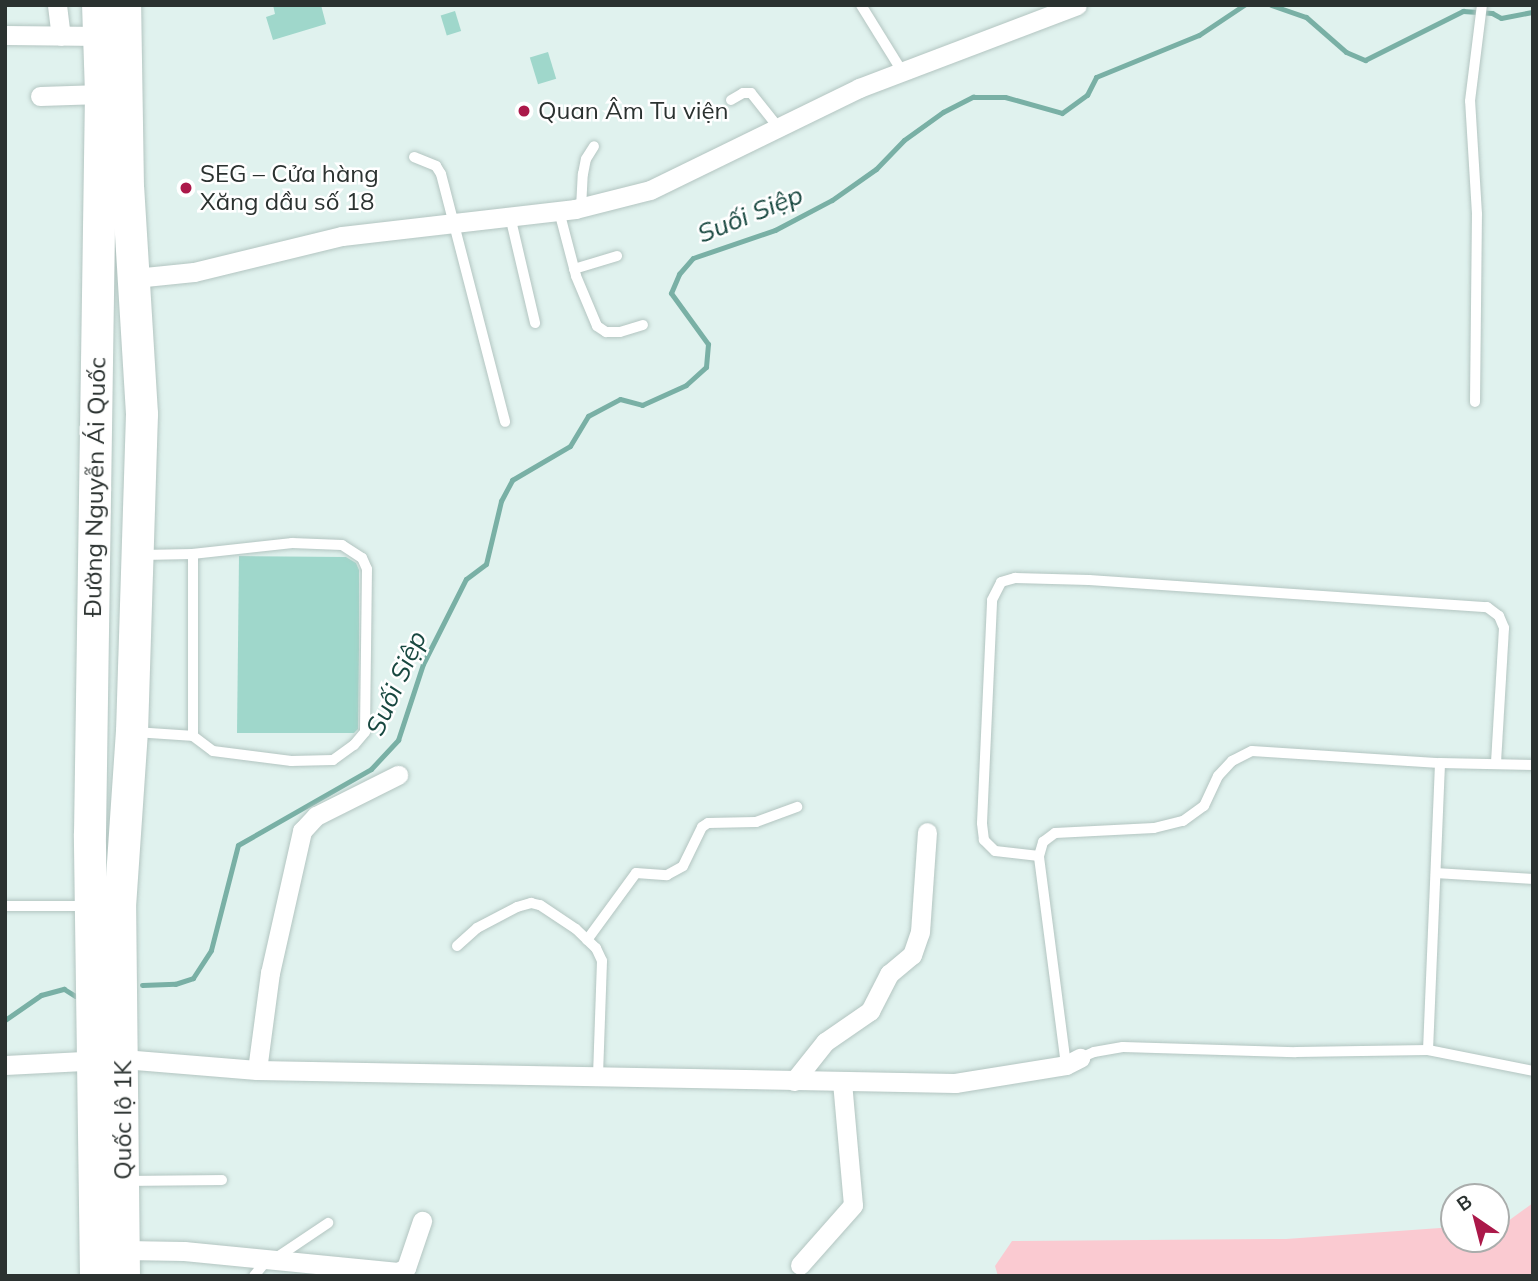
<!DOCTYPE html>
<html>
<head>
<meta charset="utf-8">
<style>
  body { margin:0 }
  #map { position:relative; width:1538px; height:1281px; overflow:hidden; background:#e0f2ee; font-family:Mulish,sans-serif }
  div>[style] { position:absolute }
  .green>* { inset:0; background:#facad1 }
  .stream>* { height:5px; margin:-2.5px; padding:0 2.5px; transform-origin:2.5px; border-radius:2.5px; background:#79b0a5 }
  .building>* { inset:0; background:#9fd7cb; transform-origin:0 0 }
  .roads { filter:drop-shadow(0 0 2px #b3c5c1) drop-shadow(0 0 2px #b3c5c1) }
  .service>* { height:10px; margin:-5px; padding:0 5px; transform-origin:5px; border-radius:5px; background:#fff }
  .minor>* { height:19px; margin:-9.5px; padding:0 9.5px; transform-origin:9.5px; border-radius:9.5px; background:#fff }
  .primary>* { height:32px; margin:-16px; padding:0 16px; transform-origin:16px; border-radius:16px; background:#fff }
  .dots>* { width:19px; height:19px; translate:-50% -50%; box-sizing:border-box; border:4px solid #fff; border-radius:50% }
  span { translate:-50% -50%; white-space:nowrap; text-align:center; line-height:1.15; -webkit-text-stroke:5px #fff; paint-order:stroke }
  .poi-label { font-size:24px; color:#2b3230 }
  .left { translate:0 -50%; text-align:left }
  .street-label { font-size:24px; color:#2b3230 }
  .water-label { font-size:26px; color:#184840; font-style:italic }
  .frame { position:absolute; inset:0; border:7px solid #2b3230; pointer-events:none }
  .north { position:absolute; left:1440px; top:1183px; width:70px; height:70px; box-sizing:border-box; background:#fff; border:2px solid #aaadac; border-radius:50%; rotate:325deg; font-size:19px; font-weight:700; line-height:28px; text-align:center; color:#2b3230 }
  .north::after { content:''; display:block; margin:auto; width:24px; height:32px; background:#ab1849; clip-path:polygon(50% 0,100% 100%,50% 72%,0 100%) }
</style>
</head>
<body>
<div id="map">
  <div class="green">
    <i style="clip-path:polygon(1533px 1203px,1533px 1276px,998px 1276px,995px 1266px,1012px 1241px,1286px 1239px,1454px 1227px,1454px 1239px,1496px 1239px,1496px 1224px,1504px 1224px)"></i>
  </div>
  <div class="stream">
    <i style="left:1271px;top:5px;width:37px;rotate:19deg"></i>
    <i style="left:1306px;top:17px;width:53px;rotate:41.2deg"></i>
    <i style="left:1346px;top:52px;width:21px;rotate:23deg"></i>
    <i style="left:1365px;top:60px;width:110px;rotate:-26.6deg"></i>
    <i style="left:1463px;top:11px;width:29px;rotate:4deg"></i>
    <i style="left:1492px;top:13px;width:10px;rotate:29deg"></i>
    <i style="left:1501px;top:18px;width:33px;rotate:-11deg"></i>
    <i style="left:142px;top:985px;width:33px;rotate:-2deg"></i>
    <i style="left:175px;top:984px;width:19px;rotate:-18deg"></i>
    <i style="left:193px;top:978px;width:33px;rotate:-57deg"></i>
    <i style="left:211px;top:950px;width:108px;rotate:-75.6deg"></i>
    <i style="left:238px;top:845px;width:153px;rotate:-29.7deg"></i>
    <i style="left:371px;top:769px;width:40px;rotate:-47deg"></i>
    <i style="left:398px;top:740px;width:80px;rotate:-71.8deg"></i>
    <i style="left:423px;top:664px;width:95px;rotate:-63.2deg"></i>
    <i style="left:466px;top:579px;width:25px;rotate:-37deg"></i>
    <i style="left:486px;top:564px;width:65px;rotate:-76.6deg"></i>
    <i style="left:501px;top:501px;width:24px;rotate:-62deg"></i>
    <i style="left:512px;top:480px;width:67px;rotate:-30.4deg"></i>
    <i style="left:570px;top:446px;width:35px;rotate:-59deg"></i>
    <i style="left:588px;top:416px;width:36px;rotate:-28deg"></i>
    <i style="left:620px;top:399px;width:23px;rotate:15deg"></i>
    <i style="left:642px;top:405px;width:48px;rotate:-24.4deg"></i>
    <i style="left:686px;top:385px;width:27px;rotate:-42deg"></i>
    <i style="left:706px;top:367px;width:23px;rotate:-85deg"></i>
    <i style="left:708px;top:344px;width:63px;rotate:-126deg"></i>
    <i style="left:671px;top:293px;width:21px;rotate:-67deg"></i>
    <i style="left:679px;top:274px;width:21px;rotate:-49deg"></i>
    <i style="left:693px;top:258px;width:87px;rotate:-18.9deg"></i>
    <i style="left:775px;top:230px;width:64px;rotate:-27.8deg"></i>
    <i style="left:832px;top:200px;width:54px;rotate:-35.2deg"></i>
    <i style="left:876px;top:169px;width:40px;rotate:-46deg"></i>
    <i style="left:904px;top:140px;width:48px;rotate:-35.7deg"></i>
    <i style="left:943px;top:112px;width:34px;rotate:-27deg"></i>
    <i style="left:973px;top:97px;width:32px"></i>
    <i style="left:1005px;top:97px;width:59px;rotate:15.7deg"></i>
    <i style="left:1062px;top:113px;width:31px;rotate:-36deg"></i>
    <i style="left:1087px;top:95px;width:20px;rotate:-63deg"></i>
    <i style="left:1096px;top:77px;width:111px;rotate:-22.2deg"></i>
    <i style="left:1199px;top:35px;width:54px;rotate:-33.7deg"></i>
    <i style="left:5px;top:1020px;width:44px;rotate:-34.8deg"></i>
    <i style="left:41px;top:995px;width:24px;rotate:-15deg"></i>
    <i style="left:64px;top:989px;width:13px;rotate:32deg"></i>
  </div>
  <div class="building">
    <i style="clip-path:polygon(273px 5px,321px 5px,326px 24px,273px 40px,266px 17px,275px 14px)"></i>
    <i style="left:455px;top:11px;width:21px;height:15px;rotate:73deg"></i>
    <i style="left:548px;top:52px;width:28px;height:19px;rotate:73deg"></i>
    <i style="clip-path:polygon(239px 556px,346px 557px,356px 563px,359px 570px,359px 648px,358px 729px,354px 733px,237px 733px)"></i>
  </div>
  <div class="roads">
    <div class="service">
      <i style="left:861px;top:5px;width:78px;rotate:58.2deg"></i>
      <i style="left:731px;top:100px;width:14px;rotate:-30deg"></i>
      <i style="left:743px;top:93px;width:8px"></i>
      <i style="left:751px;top:93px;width:43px;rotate:51.5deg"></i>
      <i style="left:414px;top:157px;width:24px;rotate:22deg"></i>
      <i style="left:436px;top:166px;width:9px;rotate:58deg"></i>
      <i style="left:441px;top:174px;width:256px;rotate:75.5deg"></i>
      <i style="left:581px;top:208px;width:34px;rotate:-87deg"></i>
      <i style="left:583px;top:174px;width:15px;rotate:-79deg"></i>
      <i style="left:586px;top:159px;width:15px;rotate:-58deg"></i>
      <i style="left:559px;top:211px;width:67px;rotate:75.3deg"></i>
      <i style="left:576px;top:276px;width:54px;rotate:67.2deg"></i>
      <i style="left:597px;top:326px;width:11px;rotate:34deg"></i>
      <i style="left:606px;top:332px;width:14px"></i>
      <i style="left:620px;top:332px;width:24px;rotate:-17deg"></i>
      <i style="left:510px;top:216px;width:110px;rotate:76.8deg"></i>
      <i style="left:574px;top:269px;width:45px;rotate:-16.8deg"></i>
      <i style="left:1475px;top:402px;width:188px;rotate:-89.4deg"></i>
      <i style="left:1477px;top:214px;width:113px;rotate:-93.5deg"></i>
      <i style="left:1470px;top:101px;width:97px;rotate:-82.9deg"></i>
      <i style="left:136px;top:732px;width:57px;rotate:4deg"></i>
      <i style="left:193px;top:736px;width:182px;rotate:-90deg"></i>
      <i style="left:193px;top:554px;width:51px;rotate:178.9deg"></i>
      <i style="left:193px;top:736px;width:25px;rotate:37deg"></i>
      <i style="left:213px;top:751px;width:79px;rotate:7.3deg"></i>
      <i style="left:291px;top:761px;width:42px;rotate:-1.4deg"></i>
      <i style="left:333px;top:760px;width:26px;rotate:-36deg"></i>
      <i style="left:354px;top:745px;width:17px;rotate:-50deg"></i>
      <i style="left:365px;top:732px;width:163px;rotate:-89.3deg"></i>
      <i style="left:367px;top:569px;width:12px;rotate:-114deg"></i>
      <i style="left:362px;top:558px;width:24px;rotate:-147deg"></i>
      <i style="left:342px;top:545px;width:50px;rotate:-177.7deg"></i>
      <i style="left:292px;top:543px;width:100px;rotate:173.7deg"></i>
      <i style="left:1039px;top:856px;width:44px;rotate:-173.5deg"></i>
      <i style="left:995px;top:851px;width:16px;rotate:-135deg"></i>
      <i style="left:984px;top:840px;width:17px;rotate:-97deg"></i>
      <i style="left:982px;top:823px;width:223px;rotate:-87.4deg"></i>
      <i style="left:992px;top:600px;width:20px;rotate:-63deg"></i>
      <i style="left:1001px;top:582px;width:15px;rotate:-16deg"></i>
      <i style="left:1015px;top:578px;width:74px;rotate:1.5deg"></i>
      <i style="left:1089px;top:580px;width:399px;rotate:3.9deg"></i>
      <i style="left:1487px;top:607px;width:15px;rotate:37deg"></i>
      <i style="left:1499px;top:616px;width:13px;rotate:67deg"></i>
      <i style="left:1504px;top:628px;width:136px;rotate:93.4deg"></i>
      <i style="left:1436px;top:873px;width:97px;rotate:3.5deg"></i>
      <i style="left:5px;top:906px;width:80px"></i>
      <i style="left:587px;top:940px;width:83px;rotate:-53.8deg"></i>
      <i style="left:636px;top:873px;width:31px;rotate:4deg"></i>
      <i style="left:667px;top:875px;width:18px;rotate:-29deg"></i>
      <i style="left:683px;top:866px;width:43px;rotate:-64deg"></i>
      <i style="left:702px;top:827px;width:7px;rotate:-34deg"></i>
      <i style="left:708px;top:823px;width:48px;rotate:-1.2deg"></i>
      <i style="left:756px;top:822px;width:44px;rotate:-20.1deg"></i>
      <i style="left:457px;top:946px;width:27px;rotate:-42deg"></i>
      <i style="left:477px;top:928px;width:45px;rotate:-27.7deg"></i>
      <i style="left:517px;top:907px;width:15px;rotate:-16deg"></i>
      <i style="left:531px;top:903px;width:9px;rotate:13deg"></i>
      <i style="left:540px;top:905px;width:43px;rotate:33.7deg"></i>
      <i style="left:576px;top:929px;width:28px;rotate:44deg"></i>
      <i style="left:596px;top:948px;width:14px;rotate:65deg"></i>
      <i style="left:602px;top:961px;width:117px;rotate:92deg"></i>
      <i style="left:1428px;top:1050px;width:287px;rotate:-87.6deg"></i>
      <i style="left:1080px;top:1058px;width:15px;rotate:-23deg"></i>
      <i style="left:1094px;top:1052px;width:29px;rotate:-10deg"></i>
      <i style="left:1123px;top:1047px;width:173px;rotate:1.7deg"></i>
      <i style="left:1296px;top:1052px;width:132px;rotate:-0.9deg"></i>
      <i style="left:1428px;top:1050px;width:107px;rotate:11.3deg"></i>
      <i style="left:1066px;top:1065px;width:211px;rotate:-97.4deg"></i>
      <i style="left:1039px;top:856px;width:15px;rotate:-74deg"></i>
      <i style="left:1043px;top:842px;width:15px;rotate:-37deg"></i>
      <i style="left:1055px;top:833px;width:99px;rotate:-2.9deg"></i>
      <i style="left:1154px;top:828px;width:30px;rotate:-14deg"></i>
      <i style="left:1183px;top:821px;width:26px;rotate:-36deg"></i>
      <i style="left:1204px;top:806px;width:33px;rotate:-65deg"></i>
      <i style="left:1218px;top:776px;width:21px;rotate:-47deg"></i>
      <i style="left:1232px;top:761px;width:22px;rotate:-27deg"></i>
      <i style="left:1252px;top:751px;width:188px;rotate:3.7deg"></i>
      <i style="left:1440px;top:763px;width:93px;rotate:1.2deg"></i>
      <i style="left:127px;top:1181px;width:95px;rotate:-0.6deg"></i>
      <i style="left:276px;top:1258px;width:63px;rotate:-33.9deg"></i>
      <i style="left:254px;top:1276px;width:19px;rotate:-51deg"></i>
    </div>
    <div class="minor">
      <i style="left:57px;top:5px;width:31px;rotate:83deg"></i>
      <i style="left:5px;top:35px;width:95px;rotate:0.6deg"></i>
      <i style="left:40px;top:96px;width:61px;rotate:-1.9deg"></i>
      <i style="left:135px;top:278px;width:59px;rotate:-5.8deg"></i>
      <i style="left:194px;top:272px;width:152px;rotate:-13.7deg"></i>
      <i style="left:342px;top:236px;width:235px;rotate:-6.6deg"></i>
      <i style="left:575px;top:209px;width:77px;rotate:-14.2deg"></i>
      <i style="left:650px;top:190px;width:233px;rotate:-26deg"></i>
      <i style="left:859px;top:88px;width:233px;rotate:-20.8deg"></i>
      <i style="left:5px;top:1065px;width:118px;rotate:-2.9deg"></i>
      <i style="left:123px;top:1059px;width:134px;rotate:4.7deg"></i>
      <i style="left:257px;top:1070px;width:698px;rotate:1.07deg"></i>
      <i style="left:955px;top:1083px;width:112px;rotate:-9.2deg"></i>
      <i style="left:1066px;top:1065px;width:16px;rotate:-27deg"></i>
      <i style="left:257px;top:1070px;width:98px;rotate:-82.4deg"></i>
      <i style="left:270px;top:973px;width:146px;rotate:-77.3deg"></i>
      <i style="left:302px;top:831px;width:21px;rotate:-47deg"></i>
      <i style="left:316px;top:816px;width:92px;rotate:-26.6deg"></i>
      <i style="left:794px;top:1081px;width:50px;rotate:-51.5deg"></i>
      <i style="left:825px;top:1042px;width:55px;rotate:-34.6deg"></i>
      <i style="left:870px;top:1011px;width:42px;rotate:-62.8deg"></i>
      <i style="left:889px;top:974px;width:30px;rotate:-40deg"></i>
      <i style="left:912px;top:955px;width:24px;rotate:-71deg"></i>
      <i style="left:920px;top:932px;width:100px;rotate:-86deg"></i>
      <i style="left:124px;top:1250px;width:60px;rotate:1deg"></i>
      <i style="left:184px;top:1251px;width:215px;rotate:5.6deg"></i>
      <i style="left:398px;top:1272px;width:9px;rotate:-27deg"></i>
      <i style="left:406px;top:1268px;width:50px;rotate:-71.2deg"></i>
      <i style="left:800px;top:1265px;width:80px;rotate:-48.5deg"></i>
      <i style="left:853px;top:1205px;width:123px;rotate:-95.1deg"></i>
    </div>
    <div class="primary">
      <i style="left:96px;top:1276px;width:442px;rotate:-90.8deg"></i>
      <i style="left:90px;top:834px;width:740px;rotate:-89.15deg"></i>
      <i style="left:101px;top:94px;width:89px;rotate:-91.9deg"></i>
      <i style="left:124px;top:1276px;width:369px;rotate:-90.6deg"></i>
      <i style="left:120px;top:907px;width:175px;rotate:-86.1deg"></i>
      <i style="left:132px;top:732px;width:318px;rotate:-88.2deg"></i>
      <i style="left:142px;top:414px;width:226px;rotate:-93.5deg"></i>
      <i style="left:128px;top:188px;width:183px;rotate:-90.9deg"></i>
    </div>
  </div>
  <div class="dots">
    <i style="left:524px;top:111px;background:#ab1849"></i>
    <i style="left:186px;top:188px;background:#ab1849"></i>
  </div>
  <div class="poi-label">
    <span class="left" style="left:538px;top:111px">Quan Âm Tu viện</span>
    <span class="left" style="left:200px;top:188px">SEG – Cửa hàng<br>Xăng dầu số 18</span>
  </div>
  <div class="street-label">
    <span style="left:95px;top:487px;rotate:-89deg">Đường Nguyễn Ái Quốc</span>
    <span style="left:123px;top:1120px;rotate:-90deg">Quốc lộ 1K</span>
  </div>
  <div class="water-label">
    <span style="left:750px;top:214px;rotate:-22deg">Suối Siệp</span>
    <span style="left:396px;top:683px;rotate:-66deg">Suối Siệp</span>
  </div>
  <div class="frame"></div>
  <div class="north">B</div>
</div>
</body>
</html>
